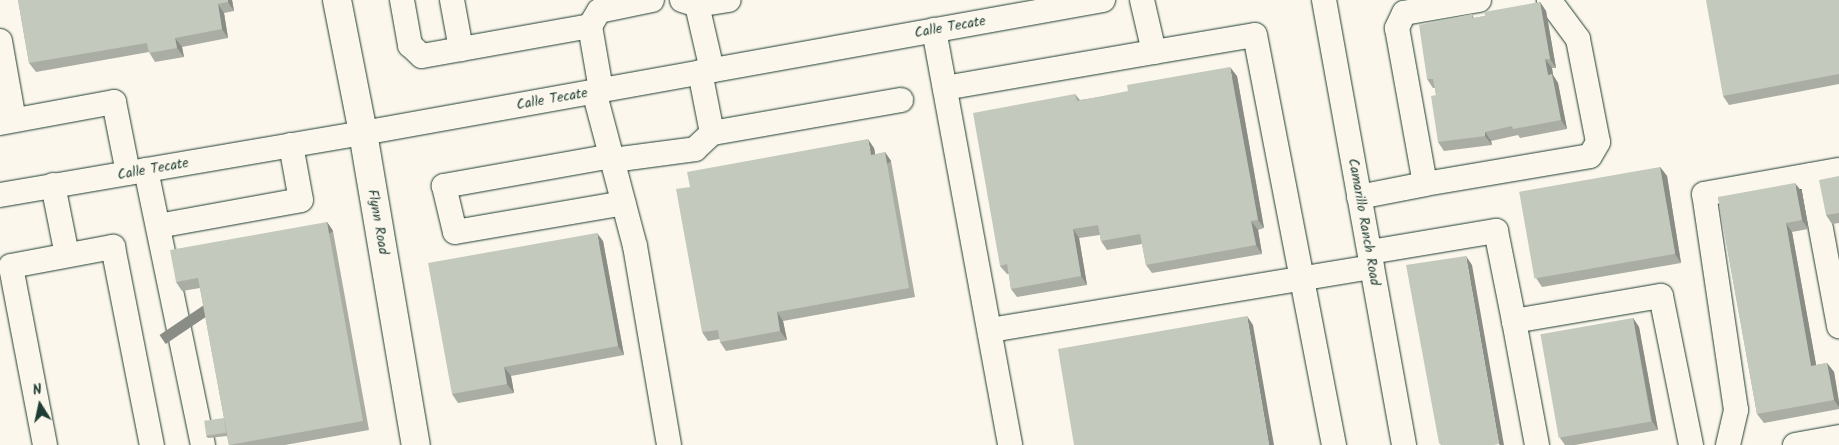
<!DOCTYPE html>
<html>
<head>
<meta charset="utf-8">
<style>
  body { margin:0 }
  #map { position:relative; width:1839px; height:445px; overflow:hidden; background:#fbf7ec; font-family:Kalam,sans-serif }
  div>[style] { position:absolute }
  .roads { filter:drop-shadow(0 0 1px #1f3d34) drop-shadow(0 0 1px #1f3d34) }
  .minor>* { height:24px; margin:-12px; padding:0 12px; transform-origin:12px; border-radius:12px; background:#fbf7ec }
  .major>* { height:28px; margin:-14px; padding:0 14px; transform-origin:14px; border-radius:14px; background:#fbf7ec }
  .wall>* { inset:0; background:#a9ada3 }
  .shaded-wall>* { inset:0; background:#898d85; transform-origin:0 0 }
  .building>* { inset:0; background:#c4c9be; transform-origin:0 0 }
  span { translate:-50% -50%; white-space:nowrap; text-align:center; line-height:1.15; -webkit-text-stroke:4.5px #fbf7ec; paint-order:stroke }
  .street-label { font-size:14px; color:#1f3d34 }
  .north { position:absolute; left:15px; top:380px; width:50px; height:50px; -webkit-text-stroke:4px #fbf7ec; paint-order:stroke; rotate:350deg; font-size:14px; font-weight:700; line-height:20px; text-align:center; color:#1f3d34 }
  .north::after { content:''; display:block; margin:auto; width:18px; height:22px; background:#1f3d34; clip-path:polygon(50% 0,100% 100%,50% 72%,0 100%) }
</style>
</head>
<body>
<div id="map">
  <div class="roads">
    <div class="minor">
      <i style="left:402px;top:0;width:46px;rotate:79.9deg"></i>
      <i style="left:410px;top:45px;width:16px;rotate:43deg"></i>
      <i style="left:422px;top:56px;width:171px;rotate:-10.1deg"></i>
      <i style="left:590px;top:26px;width:17px;rotate:-59deg"></i>
      <i style="left:599px;top:11px;width:54px;rotate:-11.7deg"></i>
      <i style="left:452px;top:0;width:50px;rotate:79.6deg"></i>
      <i style="left:682px;top:0;width:16px;rotate:18deg"></i>
      <i style="left:697px;top:5px;width:32px;rotate:-9deg"></i>
      <i style="left:1142px;top:0;width:53px;rotate:77deg"></i>
      <i style="left:1154px;top:52px;width:102px;rotate:-9.6deg"></i>
      <i style="left:1255px;top:35px;width:418px;rotate:79.1deg"></i>
      <i style="left:1324px;top:0;width:452px;rotate:79.8deg"></i>
      <i style="left:1479px;top:0;width:76px;rotate:170.2deg"></i>
      <i style="left:1404px;top:13px;width:17px;rotate:115deg"></i>
      <i style="left:1397px;top:28px;width:158px;rotate:79.8deg"></i>
      <i style="left:1425px;top:184px;width:167px;rotate:-9.6deg"></i>
      <i style="left:1590px;top:156px;width:16px;rotate:-60deg"></i>
      <i style="left:1598px;top:142px;width:105px;rotate:-101deg"></i>
      <i style="left:1578px;top:39px;width:49px;rotate:-126.6deg"></i>
      <i style="left:697px;top:5px;width:67px;rotate:77deg"></i>
      <i style="left:590px;top:26px;width:65px;rotate:80.2deg"></i>
      <i style="left:934px;top:30px;width:422px;rotate:79.6deg"></i>
      <i style="left:0;top:41px;width:80px;rotate:80deg"></i>
      <i style="left:945px;top:88px;width:212px;rotate:-9.8deg"></i>
      <i style="left:594px;top:91px;width:160px;rotate:75.2deg"></i>
      <i style="left:635px;top:246px;width:202px;rotate:80.3deg"></i>
      <i style="left:0;top:123px;width:116px;rotate:-10.4deg"></i>
      <i style="left:114px;top:102px;width:72px;rotate:78.8deg"></i>
      <i style="left:712px;top:133px;width:192px;rotate:-9.9deg"></i>
      <i style="left:612px;top:156px;width:171px;rotate:169.9deg"></i>
      <i style="left:444px;top:186px;width:47px;rotate:76.6deg"></i>
      <i style="left:455px;top:232px;width:171px;rotate:-9.7deg"></i>
      <i style="left:613px;top:160px;width:83px;rotate:-7.6deg"></i>
      <i style="left:695px;top:149px;width:23px;rotate:-43deg"></i>
      <i style="left:712px;top:133px;width:62px;rotate:-101.1deg"></i>
      <i style="left:146px;top:170px;width:281px;rotate:78.3deg"></i>
      <i style="left:1811px;top:175px;width:154px;rotate:79.5deg"></i>
      <i style="left:53px;top:185px;width:71px;rotate:78.7deg"></i>
      <i style="left:0;top:195px;width:368px;rotate:-9.7deg"></i>
      <i style="left:363px;top:133px;width:752px;rotate:-10.19deg"></i>
      <i style="left:1359px;top:197px;width:67px;rotate:-11.1deg"></i>
      <i style="left:158px;top:226px;width:145px;rotate:-10.3deg"></i>
      <i style="left:301px;top:200px;width:56px;rotate:-100.3deg"></i>
      <i style="left:1370px;top:252px;width:128px;rotate:-9.5deg"></i>
      <i style="left:1496px;top:231px;width:92px;rotate:78.7deg"></i>
      <i style="left:991px;top:330px;width:386px;rotate:-9.4deg"></i>
      <i style="left:45px;top:445px;width:182px;rotate:-100.8deg"></i>
      <i style="left:11px;top:266px;width:104px;rotate:-10.6deg"></i>
      <i style="left:113px;top:247px;width:202px;rotate:78.9deg"></i>
      <i style="left:1537px;top:445px;width:126px;rotate:-100.5deg"></i>
      <i style="left:1514px;top:321px;width:149px;rotate:-9.7deg"></i>
      <i style="left:1661px;top:296px;width:152px;rotate:78.6deg"></i>
      <i style="left:1728px;top:445px;width:36px;rotate:-77deg"></i>
      <i style="left:1736px;top:410px;width:218px;rotate:-98.4deg"></i>
      <i style="left:1704px;top:194px;width:137px;rotate:-10.1deg"></i>
      <i style="left:1795px;top:445px;width:45px;rotate:-10.3deg"></i>
    </div>
    <div class="major">
      <i style="left:337px;top:0;width:136px;rotate:78.9deg"></i>
      <i style="left:363px;top:133px;width:316px;rotate:80.4deg"></i>
    </div>
  </div>
  <div class="wall">
    <i style="clip-path:polygon(18px 0,232px 0,234px 11px,224px 13px,228px 38px,182px 47px,184px 57px,155px 62px,149px 52px,36px 72px,29px 63px)"></i>
    <i style="clip-path:polygon(1839px 0,1839px 84px,1729px 105px,1723px 96px)"></i>
    <i style="clip-path:polygon(1540px 2px,1546px 11px,1556px 68px,1552px 68px,1553px 75px,1558px 83px,1567px 129px,1520px 138px,1518px 135px,1491px 141px,1492px 145px,1444px 151px,1438px 142px,1436px 95px,1435px 88px,1433px 88px,1427px 79px,1472px 14px,1474px 18px,1485px 16px)"></i>
    <i style="clip-path:polygon(1237px 76px,1264px 228px,1258px 230px,1262px 254px,1152px 273px,1146px 265px,1142px 244px,1107px 250px,1101px 241px,1100px 235px,1079px 238px,1087px 285px,1017px 297px,1011px 289px,1009px 274px,1007px 274px,1000px 266px,1075px 94px,1080px 100px)"></i>
    <i style="clip-path:polygon(874px 148px,875px 154px,891px 161px,915px 297px,783px 321px,787px 340px,726px 351px,720px 342px,720px 339px,708px 341px,702px 332px)"></i>
    <i style="clip-path:polygon(1660px 167px,1667px 176px,1681px 263px,1542px 287px,1536px 278px)"></i>
    <i style="clip-path:polygon(1839px 176px,1839px 223px,1832px 224px,1826px 215px)"></i>
    <i style="clip-path:polygon(1802px 192px,1808px 229px,1792px 232px,1816px 365px,1827px 363px,1834px 372px,1839px 402px,1839px 409px,1764px 423px,1757px 414px,1718px 197px)"></i>
    <i style="clip-path:polygon(327px 222px,333px 231px,369px 430px,285px 445px,229px 445px,227px 436px,208px 438px,206px 436px,224px 418px,200px 288px,182px 291px,176px 282px)"></i>
    <i style="clip-path:polygon(603px 241px,624px 355px,511px 376px,514px 393px,458px 403px,452px 394px)"></i>
    <i style="clip-path:polygon(1633px 318px,1639px 327px,1658px 430px,1575px 445px,1565px 445px,1560px 438px)"></i>
  </div>
  <div class="shaded-wall">
    <i style="clip-path:polygon(228px 0,232px 0,234px 11px,228px 2px)"></i>
    <i style="clip-path:polygon(1540px 2px,1546px 11px,1556px 68px,1550px 59px)"></i>
    <i style="clip-path:polygon(218px 4px,224px 13px,228px 38px,222px 29px)"></i>
    <i style="clip-path:polygon(175px 38px,182px 47px,184px 57px,177px 48px)"></i>
    <i style="clip-path:polygon(1545px 59px,1552px 68px,1553px 75px,1558px 83px,1567px 129px,1561px 120px,1548px 75px)"></i>
    <i style="clip-path:polygon(1230px 67px,1237px 76px,1264px 228px,1258px 220px)"></i>
    <i style="clip-path:polygon(1485px 132px,1491px 141px,1492px 145px,1485px 136px)"></i>
    <i style="clip-path:polygon(868px 139px,874px 148px,877px 164px,871px 155px)"></i>
    <i style="left:885px;top:152px;width:11px;height:138px;rotate:56deg"></i>
    <i style="clip-path:polygon(1660px 167px,1667px 176px,1681px 263px,1675px 254px)"></i>
    <i style="clip-path:polygon(1795px 183px,1802px 192px,1808px 229px,1802px 220px)"></i>
    <i style="clip-path:polygon(1251px 221px,1258px 230px,1262px 254px,1256px 245px)"></i>
    <i style="left:327px;top:222px;width:11px;height:202px;rotate:56deg"></i>
    <i style="clip-path:polygon(1786px 223px,1792px 232px,1818px 375px,1811px 366px)"></i>
    <i style="clip-path:polygon(1073px 229px,1079px 238px,1087px 285px,1081px 276px)"></i>
    <i style="clip-path:polygon(597px 233px,603px 241px,624px 355px,618px 346px)"></i>
    <i style="clip-path:polygon(1466px 256px,1472px 265px,1504px 445px,1500px 445px,1499px 444px)"></i>
    <i style="clip-path:polygon(777px 312px,783px 321px,787px 340px,780px 331px)"></i>
    <i style="clip-path:polygon(1247px 316px,1253px 325px,1274px 445px,1269px 445px)"></i>
    <i style="clip-path:polygon(1633px 318px,1639px 327px,1658px 430px,1652px 421px)"></i>
    <i style="clip-path:polygon(1827px 363px,1834px 372px,1839px 402px,1839px 407px,1834px 400px)"></i>
    <i style="clip-path:polygon(504px 367px,511px 376px,514px 393px,507px 384px)"></i>
  </div>
  <div class="building">
    <i style="clip-path:polygon(18px 0,228px 0,228px 2px,218px 4px,222px 29px,175px 38px,177px 48px,149px 53px,147px 43px,29px 63px)"></i>
    <i style="clip-path:polygon(1706px 0,1839px 0,1839px 74px,1723px 96px)"></i>
    <i style="clip-path:polygon(1540px 2px,1550px 59px,1545px 59px,1548px 75px,1552px 74px,1561px 120px,1513px 129px,1512px 126px,1485px 132px,1485px 136px,1438px 142px,1431px 96px,1436px 95px,1433px 79px,1427px 79px,1419px 25px,1472px 14px,1472px 18px,1485px 16px,1484px 12px)"></i>
    <i style="clip-path:polygon(1230px 67px,1258px 220px,1251px 221px,1256px 245px,1146px 265px,1140px 234px,1101px 241px,1098px 225px,1073px 229px,1081px 276px,1011px 289px,1007px 264px,1000px 266px,973px 113px,1075px 94px,1077px 101px,1128px 91px,1127px 85px)"></i>
    <i style="clip-path:polygon(868px 139px,871px 155px,885px 152px,909px 288px,777px 312px,780px 331px,720px 342px,718px 330px,702px 332px,676px 189px,690px 187px,687px 172px)"></i>
    <i style="left:1660px;top:167px;width:88px;height:143px;rotate:80deg"></i>
    <i style="clip-path:polygon(1839px 176px,1839px 213px,1826px 215px,1819px 180px)"></i>
    <i style="clip-path:polygon(1795px 183px,1802px 220px,1786px 223px,1811px 366px,1827px 363px,1834px 400px,1757px 414px,1718px 197px)"></i>
    <i style="clip-path:polygon(327px 222px,363px 421px,229px 445px,198px 278px,176px 282px,170px 250px)"></i>
    <i style="clip-path:polygon(597px 233px,618px 346px,504px 367px,507px 384px,452px 394px,428px 263px)"></i>
    <i style="clip-path:polygon(1466px 256px,1499px 444px,1494px 445px,1441px 445px,1439px 443px,1406px 265px)"></i>
    <i style="clip-path:polygon(1247px 316px,1269px 445px,1074px 445px,1058px 349px)"></i>
    <i style="left:1633px;top:318px;width:105px;height:94px;rotate:80deg"></i>
    <i style="left:224px;top:418px;width:15px;height:20px;rotate:82deg"></i>
  </div>
  <div class="street-label">
    <span style="left:950px;top:27px;rotate:-10deg">Calle Tecate</span>
    <span style="left:552px;top:99px;rotate:-10deg">Calle Tecate</span>
    <span style="left:153px;top:169px;rotate:-10deg">Calle Tecate</span>
    <span style="left:378px;top:222px;rotate:80deg">Flynn Road</span>
    <span style="left:1364px;top:222px;rotate:80deg">Camarillo Ranch Road</span>
  </div>
  <div class="north">N</div>
</div>
</body>
</html>
